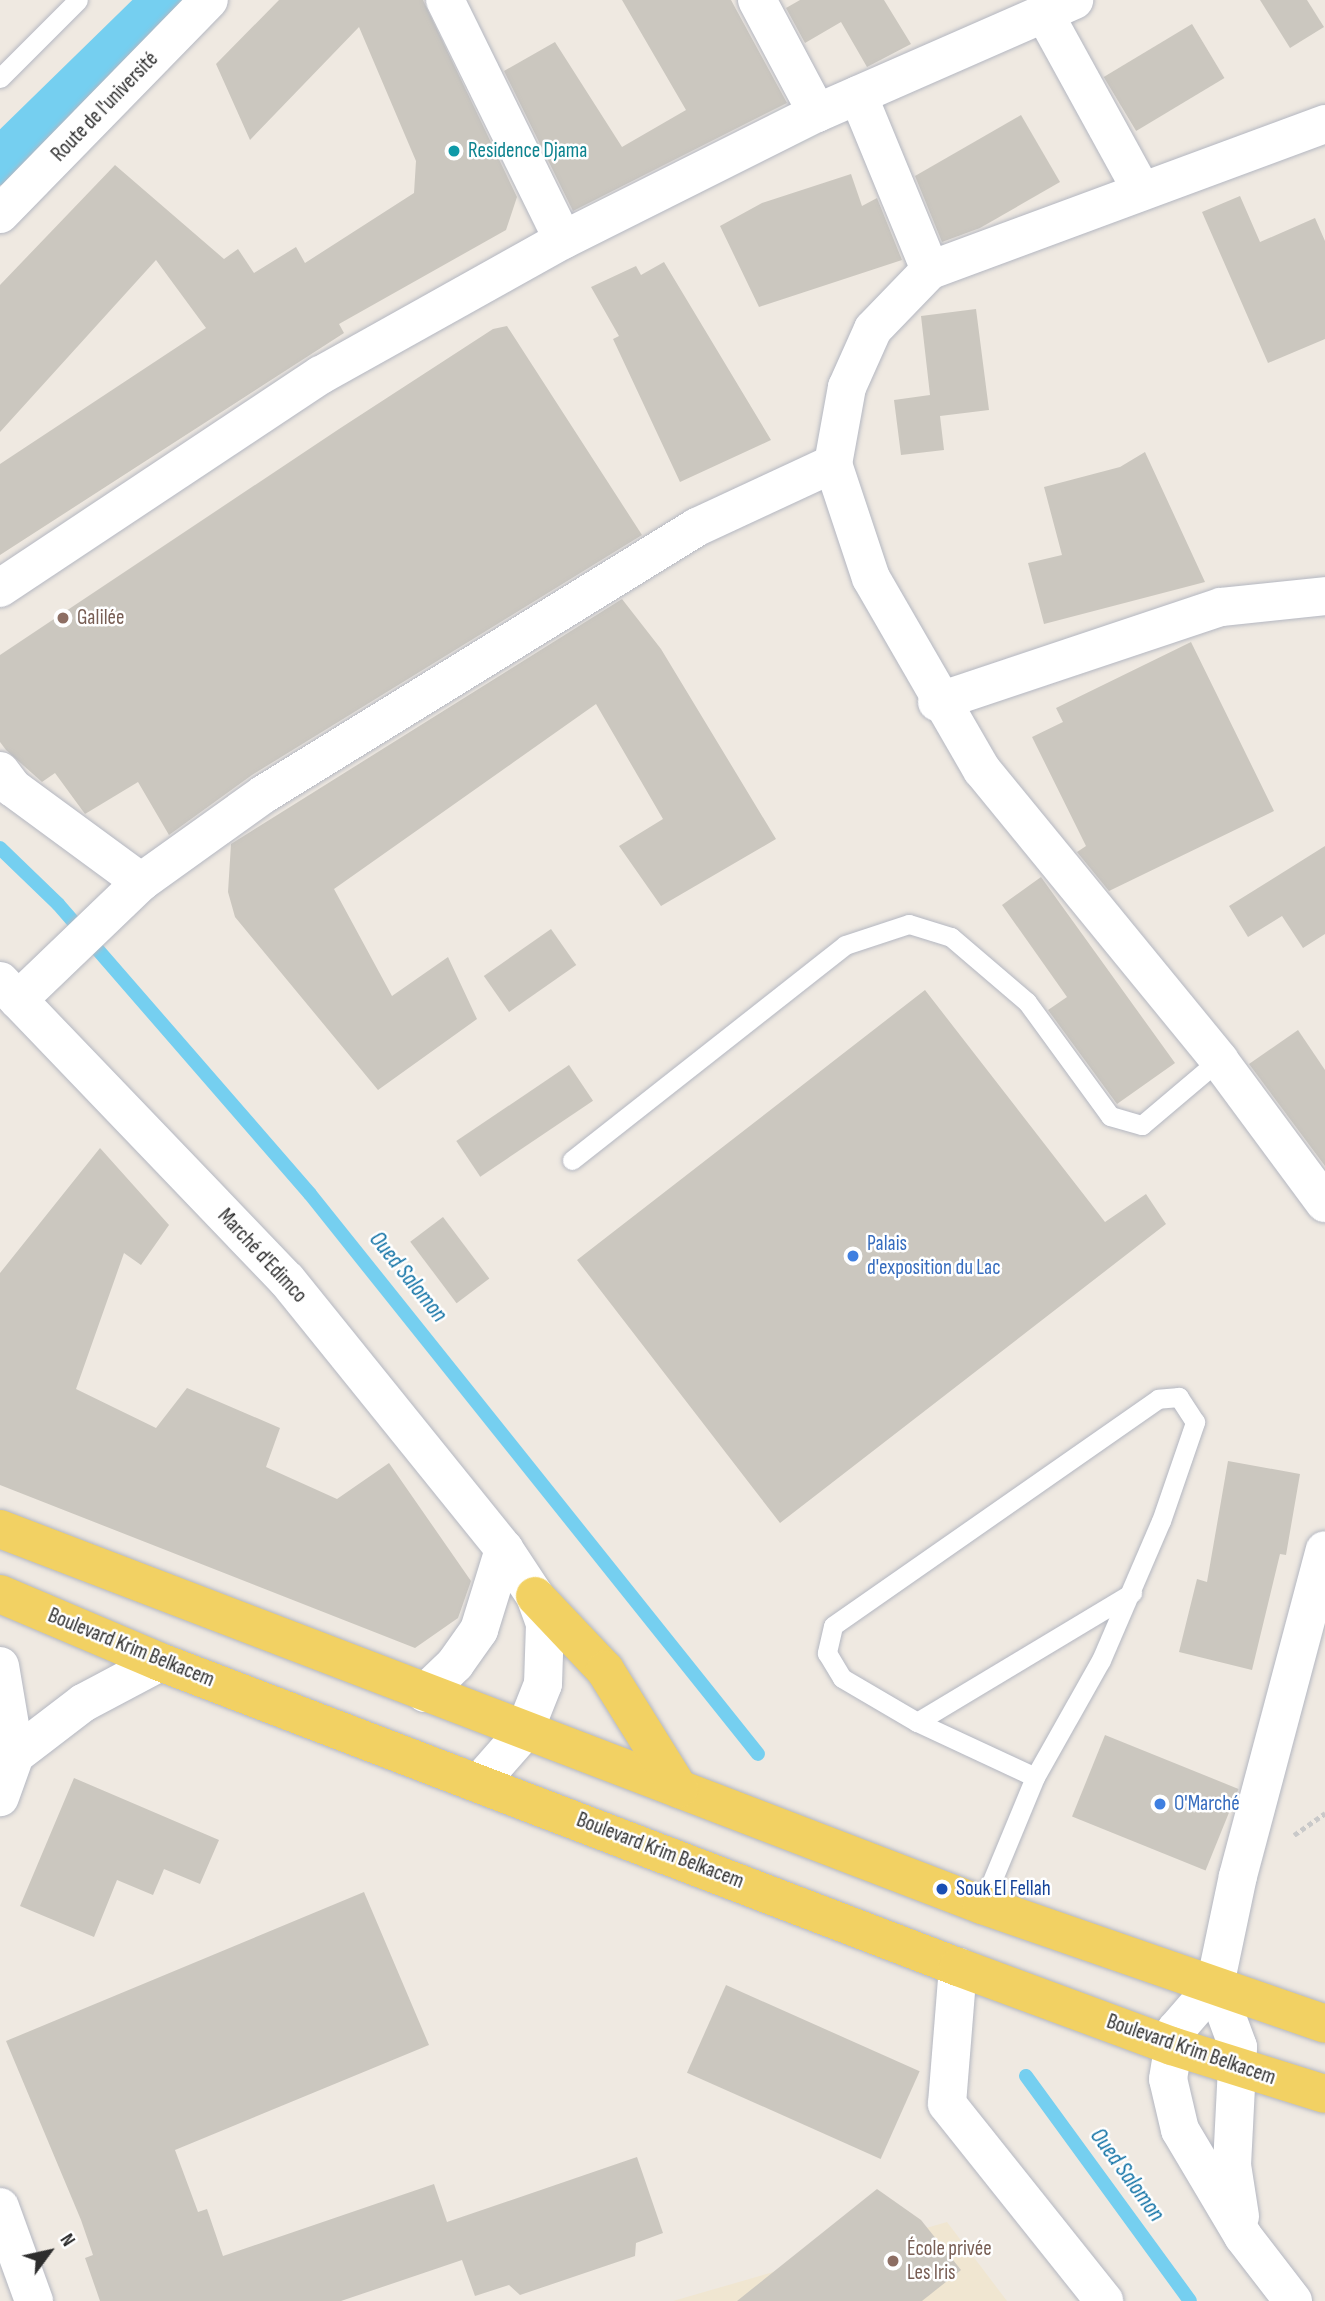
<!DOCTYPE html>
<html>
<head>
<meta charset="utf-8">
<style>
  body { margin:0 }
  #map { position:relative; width:1325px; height:2301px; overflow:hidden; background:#efe9e1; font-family:"Sofia Sans Condensed",sans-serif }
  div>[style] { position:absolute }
  .education>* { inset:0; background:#f0e6d1 }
  .stream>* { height:14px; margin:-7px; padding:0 7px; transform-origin:7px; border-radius:7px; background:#75cff0 }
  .canal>* { height:47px; margin:-23.5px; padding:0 23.5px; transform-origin:23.5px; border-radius:23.5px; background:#75cff0 }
  .building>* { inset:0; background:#cbc7bf; transform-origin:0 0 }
  .path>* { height:4.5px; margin-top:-2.25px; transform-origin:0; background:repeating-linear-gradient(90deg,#c9c9c9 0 5px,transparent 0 8.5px) }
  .roads { filter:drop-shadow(0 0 2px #b4b7c1) drop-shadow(0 0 2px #b4b7c1) }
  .service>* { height:19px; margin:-9.5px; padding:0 9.5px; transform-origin:9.5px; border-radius:9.5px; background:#fff }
  .minor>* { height:38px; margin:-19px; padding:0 19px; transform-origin:19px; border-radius:19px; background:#fff }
  .primary>* { height:38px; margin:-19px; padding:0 19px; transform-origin:19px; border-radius:19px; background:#f2d163 }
  .dots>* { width:19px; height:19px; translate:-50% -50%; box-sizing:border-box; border:4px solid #fff; border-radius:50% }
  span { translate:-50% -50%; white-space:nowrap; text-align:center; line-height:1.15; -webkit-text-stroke:5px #fff; paint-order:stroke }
  .street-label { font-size:21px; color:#2e2e2e }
  .culture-label { font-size:21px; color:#0d838f }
  .left { translate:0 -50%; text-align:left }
  .education-label { font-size:21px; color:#785e54 }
  .shop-label { font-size:21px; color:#366cbe }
  .transit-label { font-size:21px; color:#164399 }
  .water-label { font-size:23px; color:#0d6fa3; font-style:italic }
  .north { position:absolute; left:14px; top:2217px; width:70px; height:70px; -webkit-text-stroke:5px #fff; paint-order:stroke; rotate:57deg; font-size:19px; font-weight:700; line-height:28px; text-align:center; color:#2e2e2e }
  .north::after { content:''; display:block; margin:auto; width:24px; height:32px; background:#2e2e2e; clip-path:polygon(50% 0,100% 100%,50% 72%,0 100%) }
</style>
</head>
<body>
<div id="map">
  <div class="education">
    <i style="clip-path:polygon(947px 2222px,1007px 2301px,673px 2301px)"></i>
  </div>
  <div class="stream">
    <i style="left:0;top:848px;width:81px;rotate:44deg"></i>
    <i style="left:58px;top:904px;width:384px;rotate:49deg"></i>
    <i style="left:310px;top:1194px;width:717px;rotate:51.34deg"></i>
    <i style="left:1026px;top:2076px;width:278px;rotate:53.9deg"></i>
  </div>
  <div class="canal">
    <i style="left:0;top:161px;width:231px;rotate:-44.3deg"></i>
  </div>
  <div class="building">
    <i style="clip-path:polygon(279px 0,423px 0,517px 197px,506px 230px,339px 324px,344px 333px,0 555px,0 464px,206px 328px,156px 260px,0 432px,0 285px,115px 165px,224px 259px,238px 249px,254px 273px,296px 247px,305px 263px,414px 193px,416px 161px,359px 27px,250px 140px,216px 64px)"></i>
    <i style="clip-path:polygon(622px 0,731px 0,787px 103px,573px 211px,504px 71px,555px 42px,622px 147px,686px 110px)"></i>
    <i style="clip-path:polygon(800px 0,884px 0,911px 44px,867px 67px,841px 22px,805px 43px,786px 8px)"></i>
    <i style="clip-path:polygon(1260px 0,1307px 0,1324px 27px,1290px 48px)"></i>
    <i style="left:1192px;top:24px;width:63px;height:103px;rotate:59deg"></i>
    <i style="clip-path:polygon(1021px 115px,1060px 182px,980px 228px,942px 242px,915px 176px)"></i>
    <i style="clip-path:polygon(851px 174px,862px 206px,877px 198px,902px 260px,759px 307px,720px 226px,762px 203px)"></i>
    <i style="clip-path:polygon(1240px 196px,1260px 242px,1315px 218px,1325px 241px,1325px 339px,1268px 363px,1202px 212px)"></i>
    <i style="clip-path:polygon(664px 262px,771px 440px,680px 482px,613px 339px,619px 336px,591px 287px,636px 266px,641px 275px)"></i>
    <i style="clip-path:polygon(976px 309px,989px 410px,940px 416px,944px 450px,901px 455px,894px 400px,930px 395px,921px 316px)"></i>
    <i style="clip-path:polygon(507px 326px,642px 535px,252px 775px,169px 835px,138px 782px,85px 814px,55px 773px,42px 782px,6px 750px,0 742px,0 655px,339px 429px,493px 329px)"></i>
    <i style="clip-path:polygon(1145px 452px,1205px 582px,1044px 624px,1028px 563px,1062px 555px,1044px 487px,1120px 467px)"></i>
    <i style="clip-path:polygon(622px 599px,661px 649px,776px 839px,661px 906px,619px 846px,663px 819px,596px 704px,334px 889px,392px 996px,448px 957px,477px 1019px,378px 1090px,235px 917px,228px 892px,231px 844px)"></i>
    <i style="clip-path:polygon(1191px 642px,1274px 811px,1109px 891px,1077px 852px,1086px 846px,1032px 737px,1063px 722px,1056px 708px)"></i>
    <i style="clip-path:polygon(1325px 846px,1325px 934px,1303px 948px,1282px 916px,1248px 937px,1229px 906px)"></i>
    <i style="clip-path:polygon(1041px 877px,1175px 1063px,1117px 1104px,1048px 1010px,1067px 997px,1002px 905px)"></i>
    <i style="left:551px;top:929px;width:44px;height:82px;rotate:55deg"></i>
    <i style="clip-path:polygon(925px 990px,1105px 1222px,1146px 1194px,1166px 1224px,780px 1523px,577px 1260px)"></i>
    <i style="clip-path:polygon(1298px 1030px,1325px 1070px,1325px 1166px,1249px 1064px)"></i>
    <i style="left:569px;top:1065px;width:43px;height:136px;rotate:56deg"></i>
    <i style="clip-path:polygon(100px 1148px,169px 1225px,141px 1265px,124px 1253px,76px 1389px,156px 1428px,187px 1388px,280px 1428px,266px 1467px,337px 1499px,389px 1463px,471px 1581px,458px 1618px,415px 1648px,0 1485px,0 1273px)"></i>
    <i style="left:443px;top:1217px;width:77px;height:41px;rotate:53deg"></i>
    <i style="clip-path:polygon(1228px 1461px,1300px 1474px,1286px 1555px,1280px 1554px,1252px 1670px,1179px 1652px,1197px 1579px,1207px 1582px)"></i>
    <i style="left:1105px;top:1735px;width:144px;height:88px;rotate:22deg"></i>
    <i style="clip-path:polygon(74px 1778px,219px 1840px,200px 1884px,164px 1869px,153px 1895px,117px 1880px,94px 1937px,20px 1906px)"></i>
    <i style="clip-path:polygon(364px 1892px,429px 2045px,175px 2150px,198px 2212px,207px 2209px,223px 2256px,434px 2184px,447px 2222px,637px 2157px,663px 2233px,636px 2243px,635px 2256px,520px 2295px,509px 2285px,475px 2296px,462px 2260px,341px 2301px,100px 2301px,85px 2258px,93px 2255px,81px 2220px,6px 2041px)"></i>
    <i style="left:726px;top:1985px;width:212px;height:96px;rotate:24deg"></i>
    <i style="clip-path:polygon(877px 2189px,921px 2220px,961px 2270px,922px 2301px,737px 2301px)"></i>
  </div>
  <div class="path">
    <i style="left:1294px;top:1835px;width:38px;rotate:-35deg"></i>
  </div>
  <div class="roads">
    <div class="service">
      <i style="left:0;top:78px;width:110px;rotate:-45deg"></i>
      <i style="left:572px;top:1160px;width:347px;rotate:-38.2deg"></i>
      <i style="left:845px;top:945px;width:67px;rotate:-18.2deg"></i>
      <i style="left:909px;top:924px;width:44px;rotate:17.2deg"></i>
      <i style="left:951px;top:937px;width:100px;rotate:40.5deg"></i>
      <i style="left:1027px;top:1002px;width:141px;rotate:53.9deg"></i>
      <i style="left:1110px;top:1116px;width:33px;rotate:16deg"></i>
      <i style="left:1142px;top:1125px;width:101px;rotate:-40.2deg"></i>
      <i style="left:917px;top:1722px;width:251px;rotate:-31deg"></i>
      <i style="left:982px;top:1905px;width:139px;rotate:-67.5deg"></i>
      <i style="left:1035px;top:1777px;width:134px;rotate:-60.6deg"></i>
      <i style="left:1101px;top:1660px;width:151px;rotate:-66.7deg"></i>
      <i style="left:1161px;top:1521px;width:105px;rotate:-71deg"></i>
      <i style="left:1195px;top:1422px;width:30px;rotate:-123deg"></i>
      <i style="left:1179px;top:1397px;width:21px;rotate:175deg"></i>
      <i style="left:1158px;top:1399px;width:396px;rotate:145.1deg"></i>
      <i style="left:833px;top:1626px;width:28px;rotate:103deg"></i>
      <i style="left:827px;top:1653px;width:29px;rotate:59deg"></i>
      <i style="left:842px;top:1678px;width:87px;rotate:30.4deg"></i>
      <i style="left:917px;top:1722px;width:130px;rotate:25deg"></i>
    </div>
    <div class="minor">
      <i style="left:445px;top:0;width:267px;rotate:63.8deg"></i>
      <i style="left:563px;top:240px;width:284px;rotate:-26.6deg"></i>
      <i style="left:817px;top:113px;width:281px;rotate:-23.7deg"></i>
      <i style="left:757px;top:0;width:128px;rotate:62deg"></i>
      <i style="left:1044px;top:13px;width:203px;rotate:61.2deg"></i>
      <i style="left:858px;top:95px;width:189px;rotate:67.6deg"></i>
      <i style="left:1325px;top:124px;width:421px;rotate:159.7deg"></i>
      <i style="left:930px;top:270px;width:82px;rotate:134deg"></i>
      <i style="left:873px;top:329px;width:64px;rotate:114.1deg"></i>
      <i style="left:847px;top:387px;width:78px;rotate:100.3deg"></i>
      <i style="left:833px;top:464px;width:120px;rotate:71.6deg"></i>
      <i style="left:871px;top:578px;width:222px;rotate:60deg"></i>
      <i style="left:982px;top:770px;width:375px;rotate:50.7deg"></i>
      <i style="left:1219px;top:1060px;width:178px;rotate:53.5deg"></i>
      <i style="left:0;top:214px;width:299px;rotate:-45.7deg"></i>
      <i style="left:0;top:588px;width:385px;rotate:-33.6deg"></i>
      <i style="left:321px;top:375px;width:277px;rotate:-29.2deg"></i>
      <i style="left:937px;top:702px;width:299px;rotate:-18.5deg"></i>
      <i style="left:1221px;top:607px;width:105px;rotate:-6deg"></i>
      <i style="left:0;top:771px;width:21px;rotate:53deg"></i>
      <i style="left:13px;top:788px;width:159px;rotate:36.3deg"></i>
      <i style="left:0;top:981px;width:414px;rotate:46.2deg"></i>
      <i style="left:287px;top:1280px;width:346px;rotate:51.1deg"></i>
      <i style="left:504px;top:1549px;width:56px;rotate:56.6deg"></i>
      <i style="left:535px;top:1596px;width:30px;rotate:70deg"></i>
      <i style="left:545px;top:1624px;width:60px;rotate:91.9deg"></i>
      <i style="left:543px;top:1684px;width:52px;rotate:111.6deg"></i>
      <i style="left:524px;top:1732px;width:65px;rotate:131.3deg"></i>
      <i style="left:18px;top:1000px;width:170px;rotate:-43.8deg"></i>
      <i style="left:141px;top:882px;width:151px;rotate:-35.6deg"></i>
      <i style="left:264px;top:794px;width:509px;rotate:-31.66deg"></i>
      <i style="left:697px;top:527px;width:150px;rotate:-24.9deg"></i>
      <i style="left:0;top:1666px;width:90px;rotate:80.4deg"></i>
      <i style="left:15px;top:1755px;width:45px;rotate:109.7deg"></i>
      <i style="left:425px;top:1693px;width:42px;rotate:-44deg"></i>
      <i style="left:455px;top:1664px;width:42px;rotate:-54.8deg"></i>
      <i style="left:479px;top:1630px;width:85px;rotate:-72.8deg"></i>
      <i style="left:15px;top:1755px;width:86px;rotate:-37.4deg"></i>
      <i style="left:83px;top:1703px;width:87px;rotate:-28deg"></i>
      <i style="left:958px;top:1967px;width:137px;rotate:94.6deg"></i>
      <i style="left:947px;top:2104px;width:252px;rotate:51.4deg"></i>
      <i style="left:1215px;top:1985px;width:66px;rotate:69.6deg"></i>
      <i style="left:1238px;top:2047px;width:118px;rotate:92.9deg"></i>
      <i style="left:1232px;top:2165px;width:52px;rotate:81.1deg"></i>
      <i style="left:0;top:2207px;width:100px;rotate:70.1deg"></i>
      <i style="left:1293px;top:2301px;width:82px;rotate:-127.6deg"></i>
      <i style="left:1243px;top:2236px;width:123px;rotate:-120.7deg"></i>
      <i style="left:1180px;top:2130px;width:52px;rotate:-103.2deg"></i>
      <i style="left:1168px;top:2079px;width:50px;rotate:-80.7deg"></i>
      <i style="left:1176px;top:2030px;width:60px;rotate:-49.1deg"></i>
      <i style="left:1215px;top:1985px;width:111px;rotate:-78.1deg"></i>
      <i style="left:1238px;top:1876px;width:337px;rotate:-75.1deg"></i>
    </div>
    <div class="primary">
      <i style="left:0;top:1529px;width:1052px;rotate:20.95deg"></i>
      <i style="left:982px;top:1905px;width:363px;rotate:19.1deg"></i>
      <i style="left:0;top:1594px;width:174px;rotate:23deg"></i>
      <i style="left:160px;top:1662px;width:854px;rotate:20.92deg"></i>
      <i style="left:958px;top:1967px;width:228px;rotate:20.3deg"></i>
      <i style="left:1172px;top:2046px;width:160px;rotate:17.4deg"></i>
      <i style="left:535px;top:1596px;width:102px;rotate:46.6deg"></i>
      <i style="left:605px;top:1670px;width:140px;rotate:58.1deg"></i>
    </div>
  </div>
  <div class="dots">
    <i style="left:454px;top:151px;background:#0f9aa8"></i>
    <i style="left:63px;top:618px;background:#8d6e63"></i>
    <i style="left:853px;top:1256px;background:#3f7fe0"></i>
    <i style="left:1160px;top:1804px;background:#3f7fe0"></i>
    <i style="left:942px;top:1889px;background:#1a4fb4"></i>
    <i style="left:893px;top:2261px;background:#8d6e63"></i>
  </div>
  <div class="street-label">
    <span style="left:105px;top:107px;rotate:-46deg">Route de l'université</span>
    <span style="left:262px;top:1256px;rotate:47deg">Marché d'Edimco</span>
    <span style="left:131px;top:1648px;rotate:22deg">Boulevard Krim Belkacem</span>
    <span style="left:660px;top:1851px;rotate:21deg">Boulevard Krim Belkacem</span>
    <span style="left:1191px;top:2050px;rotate:19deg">Boulevard Krim Belkacem</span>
  </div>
  <div class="culture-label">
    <span class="left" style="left:468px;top:151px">Residence Djama</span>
  </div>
  <div class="education-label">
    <span class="left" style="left:77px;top:618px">Galilée</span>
    <span class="left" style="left:907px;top:2261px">École privée<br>Les Iris</span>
  </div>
  <div class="shop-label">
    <span class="left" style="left:867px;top:1256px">Palais<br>d'exposition du Lac</span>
    <span class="left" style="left:1174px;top:1804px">O'Marché</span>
  </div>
  <div class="transit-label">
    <span class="left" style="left:956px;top:1889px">Souk El Fellah</span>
  </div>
  <div class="water-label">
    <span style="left:408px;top:1277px;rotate:51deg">Oued Salomon</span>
    <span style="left:1127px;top:2175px;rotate:54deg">Oued Salomon</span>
  </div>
  <div class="north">N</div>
</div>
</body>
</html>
